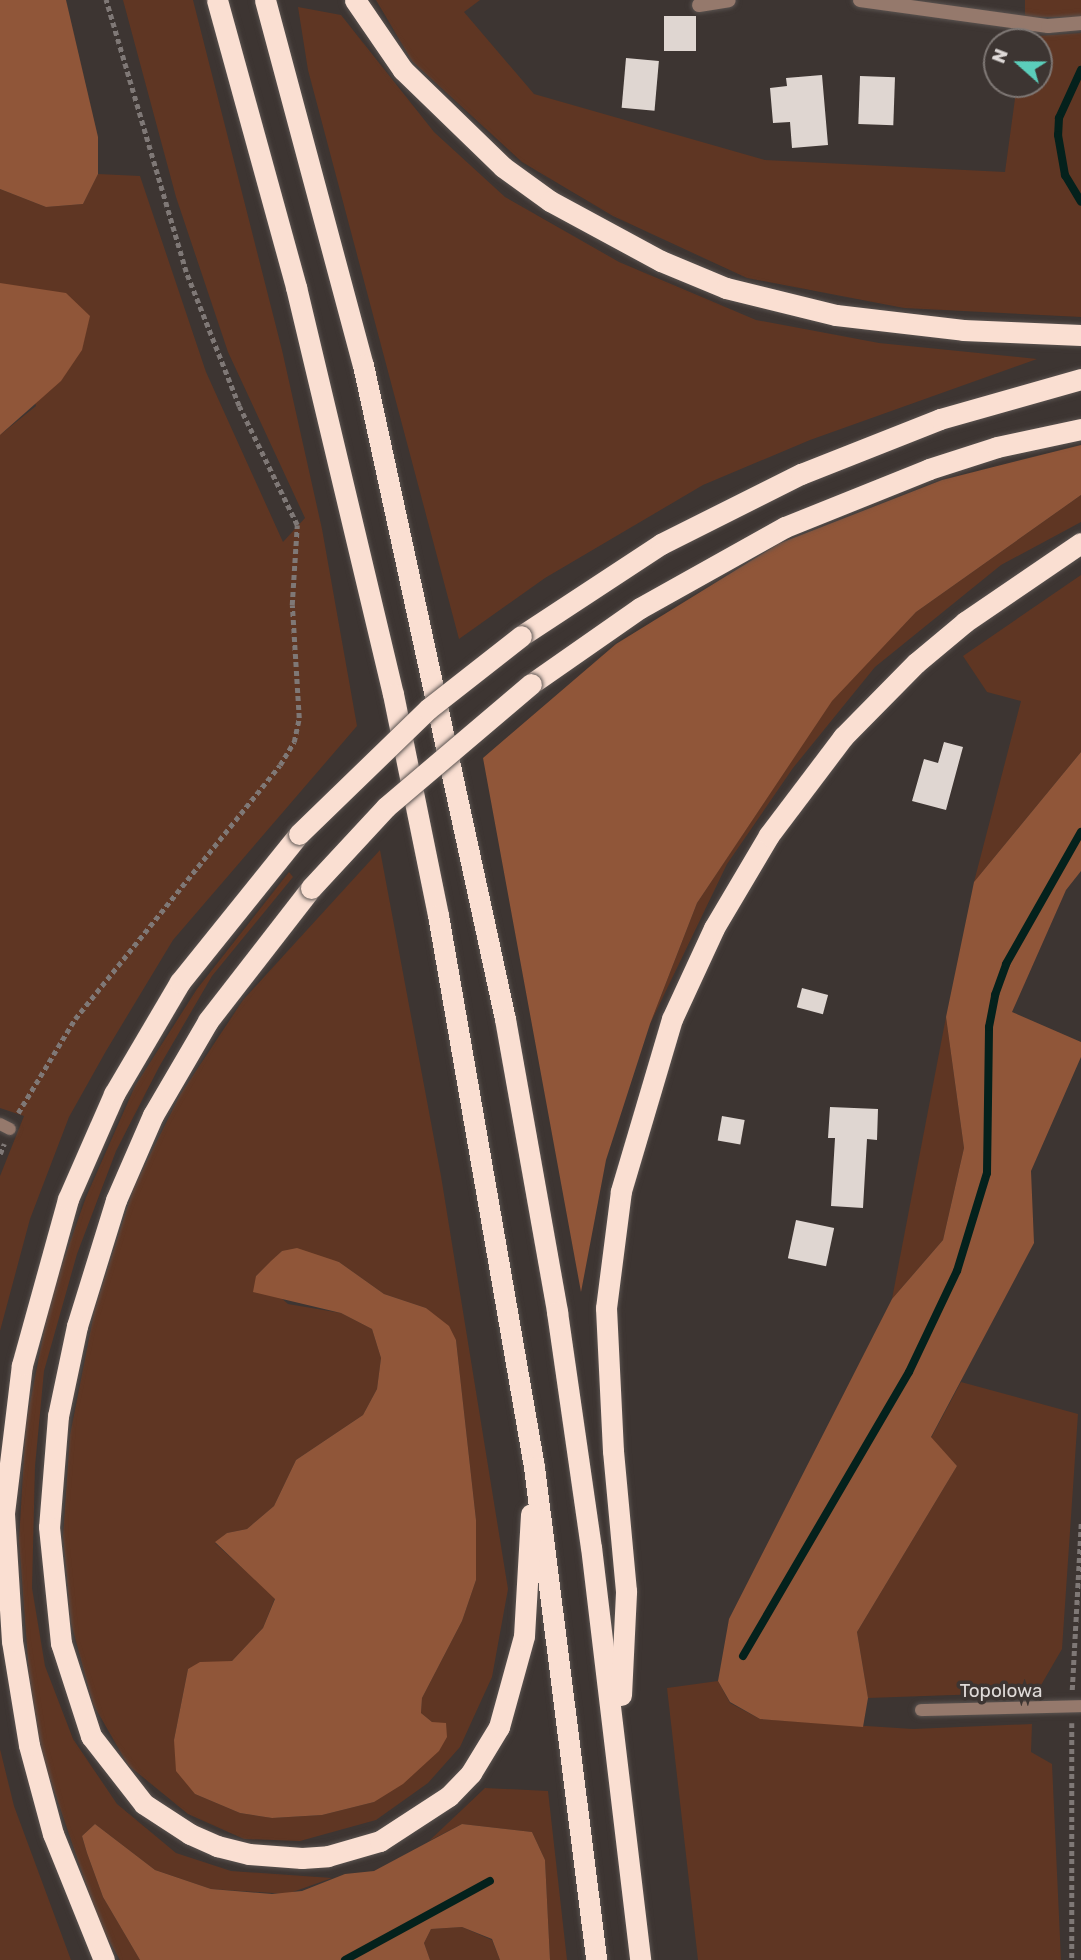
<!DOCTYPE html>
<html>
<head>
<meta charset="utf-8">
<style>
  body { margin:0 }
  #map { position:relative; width:1081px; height:1960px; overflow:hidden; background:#3d3532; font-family:Rubik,sans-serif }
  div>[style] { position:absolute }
  .green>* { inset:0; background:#5f3623; transform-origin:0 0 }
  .forest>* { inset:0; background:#905639 }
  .stream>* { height:8px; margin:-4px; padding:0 4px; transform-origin:4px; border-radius:4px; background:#04211c }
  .building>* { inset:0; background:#dfd6d1; transform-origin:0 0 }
  .path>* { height:4.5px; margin-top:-2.25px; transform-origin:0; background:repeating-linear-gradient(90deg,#7f7876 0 5px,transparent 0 8.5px) }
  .roads { filter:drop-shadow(0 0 2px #5a5350) drop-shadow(0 0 2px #5a5350) }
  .lane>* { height:12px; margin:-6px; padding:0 6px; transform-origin:6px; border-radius:6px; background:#95796c }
  .street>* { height:14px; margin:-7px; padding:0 7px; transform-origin:7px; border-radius:7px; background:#95796c }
  .highway>* { height:21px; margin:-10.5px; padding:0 10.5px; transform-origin:10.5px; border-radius:10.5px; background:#fadfd2 }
  .bridges { filter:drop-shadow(0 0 2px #5a5350) drop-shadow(0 0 2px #5a5350) }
  .highway-bridge>* { height:21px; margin:-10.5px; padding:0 10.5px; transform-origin:10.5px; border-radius:10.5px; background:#fadfd2 }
  span { translate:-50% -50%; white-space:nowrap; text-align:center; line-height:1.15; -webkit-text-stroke:7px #3d3532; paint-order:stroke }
  .street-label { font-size:19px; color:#dfdad8 }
  .north { position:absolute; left:983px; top:28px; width:70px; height:70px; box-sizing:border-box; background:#3d3532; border:2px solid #7e7774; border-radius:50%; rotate:291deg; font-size:19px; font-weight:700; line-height:28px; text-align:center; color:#dfdad8 }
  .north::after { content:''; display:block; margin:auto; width:24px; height:32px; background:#5bcebb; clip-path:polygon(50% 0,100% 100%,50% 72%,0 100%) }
</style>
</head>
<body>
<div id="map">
  <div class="green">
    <i style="clip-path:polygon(123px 0,193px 0,282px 350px,322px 529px,357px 726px,173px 940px,106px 1051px,69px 1117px,30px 1219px,0 1331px,0 1176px,24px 1116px,0 1108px,0 435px,36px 406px,0 283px,0 189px,46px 207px,83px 204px,98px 174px,140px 176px,206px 372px,283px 542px,305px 518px,228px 352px,176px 197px)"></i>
    <i style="clip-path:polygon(376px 0,480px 0,464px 12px,534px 94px,765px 160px,1005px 172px,1017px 84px,1039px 84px,1039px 42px,1022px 42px,1023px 37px,1081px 33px,1081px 317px,904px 308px,747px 278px,613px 216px,522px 162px,412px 61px)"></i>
    <i style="left:1025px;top:0;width:56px;height:17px"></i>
    <i style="clip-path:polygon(298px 7px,341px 15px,434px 132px,505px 197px,619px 262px,756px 320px,879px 343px,1037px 359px,810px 440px,703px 485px,545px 578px,459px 639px,308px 70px)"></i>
    <i style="clip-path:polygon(1081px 495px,1081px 522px,1001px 565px,875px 667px,793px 768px,727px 864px,650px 1024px,697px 903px,831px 701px,916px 612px)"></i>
    <i style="clip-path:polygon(1081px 575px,1081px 752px,974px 882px,1021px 701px,987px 692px,963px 656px)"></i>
    <i style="clip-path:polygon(evenodd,380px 850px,441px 1176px,508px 1589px,492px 1677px,460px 1747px,428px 1783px,376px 1820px,300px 1841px,244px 1839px,188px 1814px,128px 1765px,93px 1704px,71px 1623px,63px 1536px,70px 1435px,95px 1308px,134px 1187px,180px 1095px,243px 1000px,380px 850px,282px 1251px,339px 1262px,384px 1294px,426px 1308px,456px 1340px,476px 1520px,476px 1580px,462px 1621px,422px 1698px,421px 1713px,432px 1722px,374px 1802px,322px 1815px,272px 1818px,240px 1813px,195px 1794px,174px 1740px,188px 1669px,232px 1661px,263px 1628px,275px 1598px,215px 1543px,227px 1533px,247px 1529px,274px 1506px,296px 1460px,363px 1415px,377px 1389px,381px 1358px,372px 1329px,341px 1313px,288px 1304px,256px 1276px,282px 1251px)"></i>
    <i style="clip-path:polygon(289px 872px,293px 877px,212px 976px,159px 1067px,116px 1151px,77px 1254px,44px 1371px,35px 1466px,32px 1588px,45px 1666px,73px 1739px,117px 1804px,176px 1853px,231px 1871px,332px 1878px,287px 1894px,211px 1889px,155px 1870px,95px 1824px,82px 1836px,87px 1853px,103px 1897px,140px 1960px,120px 1960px,100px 1925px,42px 1755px,29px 1674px,19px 1540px,26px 1423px,51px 1296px,86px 1197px,135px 1086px,197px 989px)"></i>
    <i style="clip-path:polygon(946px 1017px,964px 1148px,943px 1240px,892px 1299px)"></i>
    <i style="clip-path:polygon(961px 1382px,1078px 1414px,1062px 1649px,1037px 1692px,868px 1698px,857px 1632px,957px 1466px,931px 1438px)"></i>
    <i style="clip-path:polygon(718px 1681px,730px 1703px,760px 1719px,913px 1729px,1032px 1724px,1031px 1752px,1052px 1764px,1061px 1960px,698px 1960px,667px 1688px)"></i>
    <i style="clip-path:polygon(0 1749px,14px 1806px,71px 1960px,0 1960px)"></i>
    <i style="clip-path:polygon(485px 1788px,548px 1791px,567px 1960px,550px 1960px,545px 1860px,532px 1832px,462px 1824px,429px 1841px)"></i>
    <i style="clip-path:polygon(462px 1927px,492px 1940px,500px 1960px,430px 1960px,424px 1943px,431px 1929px)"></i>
  </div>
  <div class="forest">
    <i style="clip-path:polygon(0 0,66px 0,98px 137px,98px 174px,83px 204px,46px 207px,0 189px)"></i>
    <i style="clip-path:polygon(0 283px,66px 293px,90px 316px,82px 350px,61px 381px,0 435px)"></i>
    <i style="clip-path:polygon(1081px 445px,1081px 495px,916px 612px,832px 701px,697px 903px,650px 1024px,606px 1160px,581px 1292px,483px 758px,616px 644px,778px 544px,942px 480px)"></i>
    <i style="clip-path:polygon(1081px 752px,1081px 871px,1066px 890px,1012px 1012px,1081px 1042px,1081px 1057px,1031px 1171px,1034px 1243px,931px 1437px,957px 1466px,857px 1632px,868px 1698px,863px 1727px,760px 1719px,730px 1702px,718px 1681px,729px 1619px,892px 1299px,943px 1240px,964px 1148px,946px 1017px,974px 882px)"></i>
    <i style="clip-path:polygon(297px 1248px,339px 1262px,384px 1294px,426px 1308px,449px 1326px,456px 1340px,476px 1520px,476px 1580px,462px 1621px,422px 1698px,421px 1713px,432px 1722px,446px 1723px,447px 1737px,439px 1751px,403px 1784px,374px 1802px,322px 1815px,272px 1818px,240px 1813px,195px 1794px,176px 1771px,174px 1740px,188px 1669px,200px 1662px,232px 1661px,263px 1628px,275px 1599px,215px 1542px,227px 1533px,247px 1529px,274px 1506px,296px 1460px,363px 1415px,377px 1389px,381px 1358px,372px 1329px,341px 1313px,253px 1292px,256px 1276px,271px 1261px,282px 1251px)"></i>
    <i style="clip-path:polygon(95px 1824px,155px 1870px,211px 1889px,272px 1894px,302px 1891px,345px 1874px,374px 1871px,462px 1824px,532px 1832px,545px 1860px,550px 1960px,500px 1960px,492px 1939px,462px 1927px,431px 1929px,424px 1943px,430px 1960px,140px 1960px,103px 1897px,87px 1853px,82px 1836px)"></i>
  </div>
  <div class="stream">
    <i style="left:1081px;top:70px;width:53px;rotate:114.6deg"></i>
    <i style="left:1059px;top:118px;width:17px;rotate:93deg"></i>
    <i style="left:1058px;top:135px;width:41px;rotate:80.1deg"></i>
    <i style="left:1065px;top:175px;width:31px;rotate:59deg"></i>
    <i style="left:743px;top:1656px;width:329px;rotate:-59.7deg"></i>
    <i style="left:909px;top:1372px;width:112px;rotate:-64.6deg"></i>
    <i style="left:957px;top:1271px;width:102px;rotate:-73deg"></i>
    <i style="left:987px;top:1173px;width:146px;rotate:-89.2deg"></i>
    <i style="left:989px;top:1027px;width:33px;rotate:-79deg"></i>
    <i style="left:995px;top:995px;width:33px;rotate:-70deg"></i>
    <i style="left:1006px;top:964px;width:152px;rotate:-60.4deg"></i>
    <i style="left:345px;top:1960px;width:165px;rotate:-28.6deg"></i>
  </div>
  <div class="building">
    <i style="left:664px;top:16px;width:32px;height:35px"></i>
    <i style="left:626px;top:58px;width:33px;height:50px;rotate:5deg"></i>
    <i style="clip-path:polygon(822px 75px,828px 145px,792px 148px,790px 122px,773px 123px,770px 88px,787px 86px,786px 78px)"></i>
    <i style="left:860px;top:76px;width:35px;height:48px;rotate:2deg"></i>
    <i style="clip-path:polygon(944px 742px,963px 747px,946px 810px,912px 801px,924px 759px,938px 763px)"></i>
    <i style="left:802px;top:988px;width:27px;height:20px;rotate:15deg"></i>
    <i style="clip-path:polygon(830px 1107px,878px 1109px,877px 1140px,867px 1139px,863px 1208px,831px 1206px,835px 1138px,828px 1138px)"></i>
    <i style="left:722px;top:1116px;width:23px;height:25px;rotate:10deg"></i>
    <i style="left:796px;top:1220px;width:39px;height:39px;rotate:12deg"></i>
  </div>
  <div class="path">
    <i style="left:18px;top:1113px;width:110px;rotate:-58.8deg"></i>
    <i style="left:75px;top:1019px;width:326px;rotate:-51.1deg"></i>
    <i style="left:280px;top:765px;width:27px;rotate:-59deg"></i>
    <i style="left:294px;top:742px;width:25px;rotate:-78deg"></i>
    <i style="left:299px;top:718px;width:113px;rotate:-93.5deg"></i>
    <i style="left:292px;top:605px;width:80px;rotate:-86.4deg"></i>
    <i style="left:297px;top:525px;width:132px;rotate:-116deg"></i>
    <i style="left:239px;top:406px;width:144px;rotate:-111.6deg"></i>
    <i style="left:186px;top:272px;width:284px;rotate:-106.4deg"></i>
    <i style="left:0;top:1154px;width:11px;rotate:-68deg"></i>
    <i style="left:1072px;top:1690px;width:167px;rotate:-86.9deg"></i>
    <i style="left:1072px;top:1723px;width:237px;rotate:90deg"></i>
  </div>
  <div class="roads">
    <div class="lane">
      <i style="left:0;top:1124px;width:11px;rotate:27deg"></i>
      <i style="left:921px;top:1710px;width:160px;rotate:-1.4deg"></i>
    </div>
    <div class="street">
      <i style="left:860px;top:0;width:190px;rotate:7.9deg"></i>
      <i style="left:1048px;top:26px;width:33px;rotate:-5deg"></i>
      <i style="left:699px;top:5px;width:30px;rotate:-9deg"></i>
    </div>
    <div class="highway">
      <i style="left:217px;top:0;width:298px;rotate:74.6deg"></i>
      <i style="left:296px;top:287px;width:418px;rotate:76.6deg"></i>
      <i style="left:393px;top:694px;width:226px;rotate:78.5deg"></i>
      <i style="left:438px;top:915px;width:560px;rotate:80.13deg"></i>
      <i style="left:534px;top:1467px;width:497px;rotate:82.8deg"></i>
      <i style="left:265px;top:0;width:378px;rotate:75deg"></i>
      <i style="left:363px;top:365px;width:669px;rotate:77.75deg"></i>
      <i style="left:505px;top:1019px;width:298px;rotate:79.9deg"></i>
      <i style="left:557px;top:1312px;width:237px;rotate:81.8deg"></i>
      <i style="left:591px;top:1547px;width:416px;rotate:83.2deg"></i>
      <i style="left:355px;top:0;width:85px;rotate:55.6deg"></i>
      <i style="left:403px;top:70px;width:139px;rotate:44.1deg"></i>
      <i style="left:503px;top:167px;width:58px;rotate:35.9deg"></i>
      <i style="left:550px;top:201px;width:126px;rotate:28.4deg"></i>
      <i style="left:661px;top:261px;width:70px;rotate:22.6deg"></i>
      <i style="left:726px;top:288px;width:113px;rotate:13.8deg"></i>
      <i style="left:836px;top:315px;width:128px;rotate:6.7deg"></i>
      <i style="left:963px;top:330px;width:118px;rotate:2.4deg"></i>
      <i style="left:521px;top:636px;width:168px;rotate:-33.3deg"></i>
      <i style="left:661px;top:544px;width:157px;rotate:-26.6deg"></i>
      <i style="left:801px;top:474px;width:149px;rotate:-21.6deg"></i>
      <i style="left:940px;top:419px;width:147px;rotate:-15.8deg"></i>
      <i style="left:531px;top:684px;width:133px;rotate:-34.9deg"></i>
      <i style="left:640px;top:608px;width:166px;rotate:-29.2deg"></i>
      <i style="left:785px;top:527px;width:155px;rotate:-21.9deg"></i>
      <i style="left:929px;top:469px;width:71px;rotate:-17.9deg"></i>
      <i style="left:997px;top:447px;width:86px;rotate:-12.1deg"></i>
      <i style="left:311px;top:888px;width:168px;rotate:127.8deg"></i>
      <i style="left:208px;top:1021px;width:109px;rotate:120.3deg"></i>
      <i style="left:153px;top:1115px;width:93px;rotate:113.5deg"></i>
      <i style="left:116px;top:1200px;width:132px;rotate:107.2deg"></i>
      <i style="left:77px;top:1326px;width:92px;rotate:101.9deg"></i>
      <i style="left:58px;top:1416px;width:111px;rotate:94.6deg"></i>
      <i style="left:49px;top:1527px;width:117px;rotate:84.1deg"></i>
      <i style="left:61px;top:1643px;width:98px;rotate:72.1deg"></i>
      <i style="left:91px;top:1736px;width:86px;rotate:52.1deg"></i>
      <i style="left:144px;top:1804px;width:55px;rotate:33.1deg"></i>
      <i style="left:190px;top:1834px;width:30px;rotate:24deg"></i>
      <i style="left:217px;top:1846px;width:33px;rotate:14deg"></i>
      <i style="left:249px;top:1854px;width:53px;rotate:4.3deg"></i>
      <i style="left:302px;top:1858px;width:26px;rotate:-4deg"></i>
      <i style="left:328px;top:1856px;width:54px;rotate:-16.1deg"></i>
      <i style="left:380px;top:1841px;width:82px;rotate:-33.1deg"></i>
      <i style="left:449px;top:1796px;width:32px;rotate:-46deg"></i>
      <i style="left:471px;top:1773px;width:54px;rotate:-58.7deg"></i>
      <i style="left:499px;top:1727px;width:94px;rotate:-74.6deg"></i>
      <i style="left:524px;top:1636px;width:122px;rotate:-86.7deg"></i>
      <i style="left:621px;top:1695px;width:104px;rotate:-87.2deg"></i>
      <i style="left:626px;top:1591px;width:141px;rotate:-95.3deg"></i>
      <i style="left:613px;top:1451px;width:143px;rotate:-92.8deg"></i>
      <i style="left:606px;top:1308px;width:118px;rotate:-82.7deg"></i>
      <i style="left:621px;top:1191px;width:179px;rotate:-73.5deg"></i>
      <i style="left:672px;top:1019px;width:100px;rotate:-65.2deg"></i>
      <i style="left:714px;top:928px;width:108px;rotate:-59.4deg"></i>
      <i style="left:769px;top:835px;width:123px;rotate:-52.9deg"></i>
      <i style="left:843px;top:737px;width:104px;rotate:-45.4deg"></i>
      <i style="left:916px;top:663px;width:64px;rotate:-39.9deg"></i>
      <i style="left:965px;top:622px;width:140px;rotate:-34.3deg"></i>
      <i style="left:104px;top:1960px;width:136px;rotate:-112deg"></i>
      <i style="left:53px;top:1834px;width:92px;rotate:-105.1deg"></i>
      <i style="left:29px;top:1745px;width:105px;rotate:-99.3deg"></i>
      <i style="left:12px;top:1641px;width:128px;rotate:-93.6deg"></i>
      <i style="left:4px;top:1513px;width:149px;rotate:-83.1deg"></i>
      <i style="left:22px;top:1365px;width:172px;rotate:-74.5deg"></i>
      <i style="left:68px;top:1199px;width:115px;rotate:-66.3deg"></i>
      <i style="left:114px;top:1094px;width:130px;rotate:-59.5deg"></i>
      <i style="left:180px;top:982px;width:190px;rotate:-51.2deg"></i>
    </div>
  </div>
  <div class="bridges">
    <div class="highway-bridge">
      <i style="left:299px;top:834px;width:180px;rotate:-44.1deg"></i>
      <i style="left:428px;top:709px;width:118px;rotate:-38.1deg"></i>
      <i style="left:311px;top:888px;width:110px;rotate:-47.2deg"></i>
      <i style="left:386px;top:807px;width:190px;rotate:-40.3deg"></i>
    </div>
  </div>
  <div class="street-label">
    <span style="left:1001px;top:1691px">Topolowa</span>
  </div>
  <div class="north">N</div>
</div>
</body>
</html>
